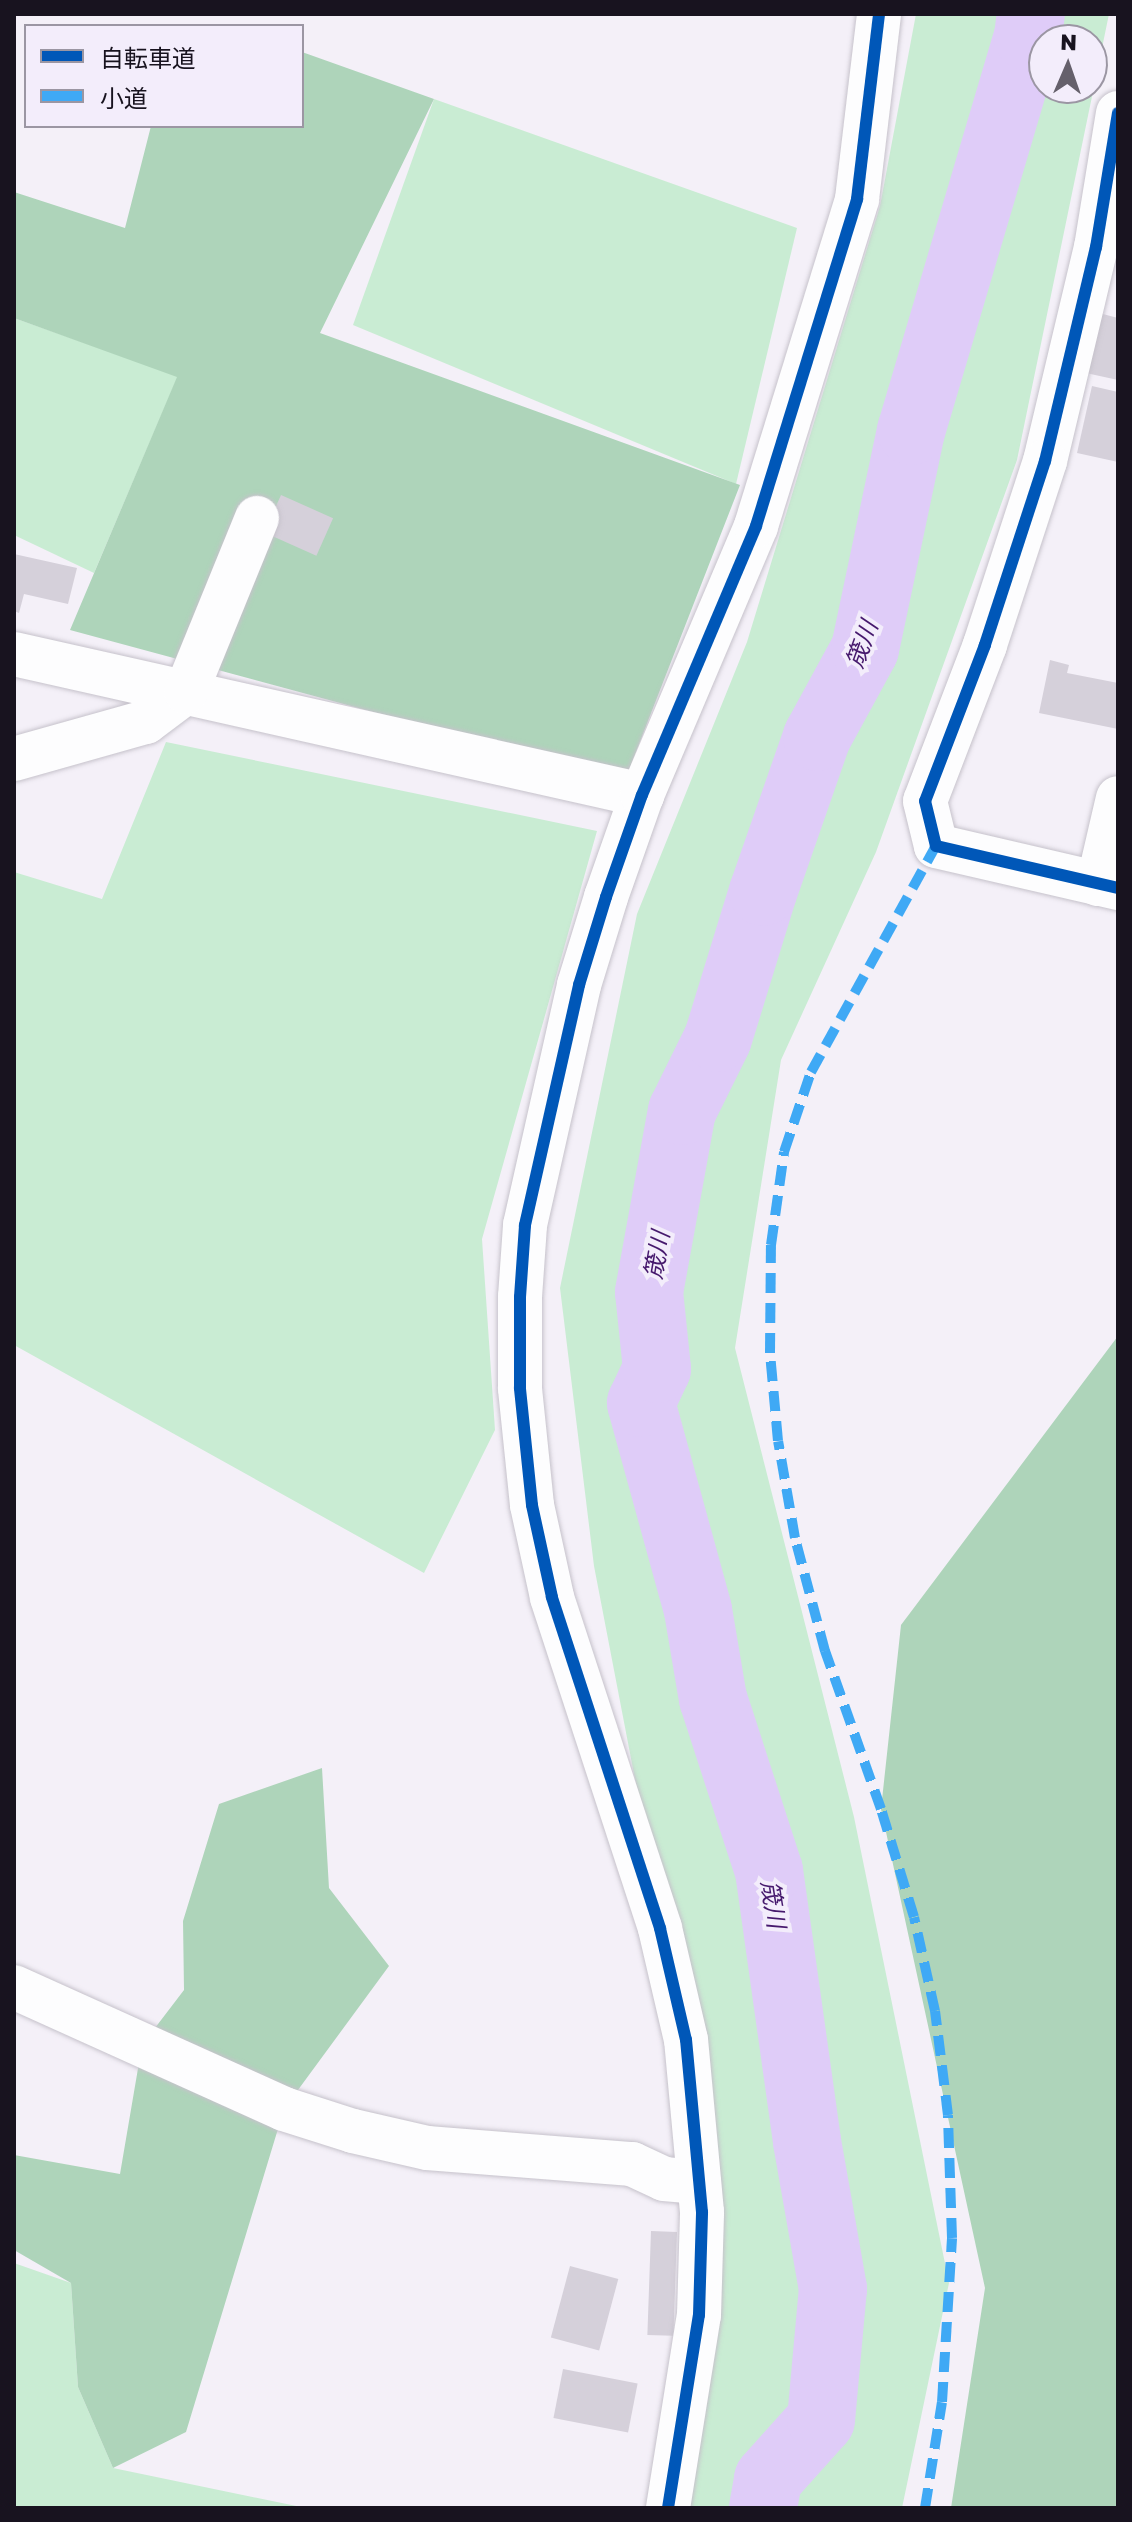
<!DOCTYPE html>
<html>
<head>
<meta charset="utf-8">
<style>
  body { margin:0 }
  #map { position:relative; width:1132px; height:2522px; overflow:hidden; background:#f4f0f8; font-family:"Golos Text","Noto Sans JP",sans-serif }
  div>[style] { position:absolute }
  .green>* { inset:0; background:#c9ecd3 }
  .forest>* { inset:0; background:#aed4ba }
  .river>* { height:68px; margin:-34px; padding:0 34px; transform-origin:34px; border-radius:34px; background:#dfccf8 }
  .building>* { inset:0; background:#d5d0da; transform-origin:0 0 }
  .roads { filter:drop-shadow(0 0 2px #c6c2cb) drop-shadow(0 0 2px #c6c2cb) }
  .minor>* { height:44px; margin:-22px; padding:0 22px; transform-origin:22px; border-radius:22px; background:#fdfdfe }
  .quiet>* { height:10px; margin-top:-5px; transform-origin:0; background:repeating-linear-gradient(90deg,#3fa9f5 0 20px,transparent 0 30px) }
  .cycleway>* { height:12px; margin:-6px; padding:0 6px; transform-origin:6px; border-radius:6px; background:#0057b8 }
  span { translate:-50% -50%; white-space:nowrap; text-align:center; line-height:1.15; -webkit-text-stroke:8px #f3edfb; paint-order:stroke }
  .water-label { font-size:24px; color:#46196d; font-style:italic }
  .frame { position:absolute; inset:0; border:16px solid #18131f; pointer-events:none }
  .legend { position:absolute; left:24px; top:24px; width:280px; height:104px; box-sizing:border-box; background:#f3edfb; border:2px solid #9b96a3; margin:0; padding:10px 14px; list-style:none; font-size:24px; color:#18131f }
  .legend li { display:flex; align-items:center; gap:16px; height:40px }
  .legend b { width:40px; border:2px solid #9b96a3 }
  .north { position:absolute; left:1028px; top:24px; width:80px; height:80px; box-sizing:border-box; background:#f3edfb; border:2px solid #9b96a3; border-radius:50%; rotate:2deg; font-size:22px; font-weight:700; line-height:32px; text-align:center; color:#18131f }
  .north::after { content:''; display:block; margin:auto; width:28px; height:36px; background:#65606b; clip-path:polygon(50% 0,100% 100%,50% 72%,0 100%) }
</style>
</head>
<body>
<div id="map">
  <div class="green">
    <i style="clip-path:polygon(evenodd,916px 14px,1109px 14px,1017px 460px,876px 852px,781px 1060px,735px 1348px,854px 1817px,949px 2283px,902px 2508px,685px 2508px,678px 2003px,594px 1566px,560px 1288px,637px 914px,747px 642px,880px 206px,916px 14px,1044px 40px,1092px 40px,1092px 88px,1044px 88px,1044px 40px)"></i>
    <i style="clip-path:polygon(434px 99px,797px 228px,736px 484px,353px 325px)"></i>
    <i style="clip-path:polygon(14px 318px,178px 376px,94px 573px,14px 535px)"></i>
    <i style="clip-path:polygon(166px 742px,597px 831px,482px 1239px,495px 1430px,424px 1573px,14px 1345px,14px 872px,102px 899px)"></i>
    <i style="clip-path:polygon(14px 2263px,71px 2283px,78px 2387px,113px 2468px,306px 2508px,14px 2508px)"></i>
  </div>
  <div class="forest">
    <i style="clip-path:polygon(302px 52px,434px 99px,320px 333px,740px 485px,625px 780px,70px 630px,177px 377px,14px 318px,14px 192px,125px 228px,151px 126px,302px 126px)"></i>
    <i style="clip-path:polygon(1118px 1336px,1118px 2508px,951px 2508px,985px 2288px,881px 1809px,901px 1625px)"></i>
    <i style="clip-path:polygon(322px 1768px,329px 1888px,389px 1966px,284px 2109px,186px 2432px,113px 2468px,78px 2387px,71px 2283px,14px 2250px,14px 2155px,120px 2174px,142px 2045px,184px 1990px,183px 1921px,219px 1804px)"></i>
  </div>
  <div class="river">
    <i style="left:763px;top:2508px;width:29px;rotate:-80deg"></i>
    <i style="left:768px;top:2479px;width:79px;rotate:-48.1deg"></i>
    <i style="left:821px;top:2420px;width:132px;rotate:-84.8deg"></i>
    <i style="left:833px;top:2289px;width:150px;rotate:-100deg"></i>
    <i style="left:807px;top:2141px;width:273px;rotate:-98deg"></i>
    <i style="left:769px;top:1871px;width:181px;rotate:-108deg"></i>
    <i style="left:713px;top:1699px;width:90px;rotate:-99.6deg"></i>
    <i style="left:698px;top:1610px;width:215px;rotate:-105.4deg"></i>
    <i style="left:641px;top:1403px;width:38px;rotate:-65deg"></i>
    <i style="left:657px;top:1369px;width:77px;rotate:-95.9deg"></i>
    <i style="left:649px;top:1292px;width:184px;rotate:-79.7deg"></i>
    <i style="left:682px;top:1111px;width:81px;rotate:-63.7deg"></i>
    <i style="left:718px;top:1038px;width:153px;rotate:-72.9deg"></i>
    <i style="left:763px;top:892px;width:164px;rotate:-70.8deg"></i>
    <i style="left:817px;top:737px;width:100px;rotate:-61.4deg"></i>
    <i style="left:865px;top:649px;width:223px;rotate:-78.1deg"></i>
    <i style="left:911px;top:431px;width:411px;rotate:-73.5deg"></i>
    <i style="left:1028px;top:37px;width:23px;rotate:-83deg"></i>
  </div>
  <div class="building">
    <i style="clip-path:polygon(1099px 313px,1118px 318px,1118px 380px,1086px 373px)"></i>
    <i style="clip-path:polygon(1092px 386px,1118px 392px,1118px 462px,1077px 453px)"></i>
    <i style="left:281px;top:495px;width:57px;height:41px;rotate:24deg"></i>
    <i style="clip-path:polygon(14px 554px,77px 568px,68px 604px,24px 594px,19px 613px,14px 611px)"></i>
    <i style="clip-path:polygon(1050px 660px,1069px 665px,1067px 673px,1118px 683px,1118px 729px,1039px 713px)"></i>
    <i style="left:651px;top:2231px;width:26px;height:104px;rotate:2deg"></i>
    <i style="left:570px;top:2266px;width:50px;height:74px;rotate:15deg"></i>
    <i style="left:563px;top:2369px;width:76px;height:50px;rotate:11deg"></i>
  </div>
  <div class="roads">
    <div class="minor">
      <i style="left:1118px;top:113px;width:136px;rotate:99.3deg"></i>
      <i style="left:1096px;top:247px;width:220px;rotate:103.4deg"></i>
      <i style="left:1045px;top:461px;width:194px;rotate:108.1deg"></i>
      <i style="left:985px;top:645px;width:167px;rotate:111deg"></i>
      <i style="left:925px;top:801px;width:46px;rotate:76.3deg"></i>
      <i style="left:936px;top:846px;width:187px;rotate:13deg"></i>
      <i style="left:14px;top:654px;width:644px;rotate:12.65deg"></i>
      <i style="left:14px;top:759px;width:137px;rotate:-15.7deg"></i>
      <i style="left:146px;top:722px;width:50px;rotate:-36.9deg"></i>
      <i style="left:186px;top:692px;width:188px;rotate:-67.8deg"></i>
      <i style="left:1098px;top:884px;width:88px;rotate:-76.9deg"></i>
      <i style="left:14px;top:1987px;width:296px;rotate:24.3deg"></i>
      <i style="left:284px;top:2109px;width:72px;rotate:17.7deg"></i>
      <i style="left:353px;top:2131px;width:76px;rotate:12.9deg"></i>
      <i style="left:427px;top:2148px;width:206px;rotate:4.5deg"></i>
      <i style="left:632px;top:2164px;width:35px;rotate:25deg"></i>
      <i style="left:664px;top:2179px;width:35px;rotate:5deg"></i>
      <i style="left:668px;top:2508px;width:195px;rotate:-80.9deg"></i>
      <i style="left:699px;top:2315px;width:103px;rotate:-88.3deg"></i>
      <i style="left:702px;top:2212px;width:173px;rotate:-95.3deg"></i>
      <i style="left:686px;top:2040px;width:115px;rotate:-103.1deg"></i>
      <i style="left:660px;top:1928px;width:348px;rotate:-108.1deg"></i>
      <i style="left:552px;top:1597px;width:94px;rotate:-102.3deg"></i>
      <i style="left:532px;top:1505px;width:118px;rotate:-95.9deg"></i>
      <i style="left:520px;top:1388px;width:91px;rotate:-90deg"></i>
      <i style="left:520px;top:1297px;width:72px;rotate:-86deg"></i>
      <i style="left:525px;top:1225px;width:246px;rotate:-77.3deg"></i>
      <i style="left:579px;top:985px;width:92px;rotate:-72.9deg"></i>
      <i style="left:606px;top:897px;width:108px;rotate:-70.6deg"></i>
      <i style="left:642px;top:795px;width:292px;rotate:-67deg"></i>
      <i style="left:756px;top:526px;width:342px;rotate:-72.8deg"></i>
      <i style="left:857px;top:199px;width:186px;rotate:-83.2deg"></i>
    </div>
  </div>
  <div class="quiet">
    <i style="left:925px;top:2508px;width:107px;rotate:-80.9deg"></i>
    <i style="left:942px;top:2402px;width:164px;rotate:-86.5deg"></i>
    <i style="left:952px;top:2238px;width:123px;rotate:-91.9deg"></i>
    <i style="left:948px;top:2115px;width:105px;rotate:-97.1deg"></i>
    <i style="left:935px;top:2011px;width:96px;rotate:-102.6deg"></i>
    <i style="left:914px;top:1917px;width:113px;rotate:-107deg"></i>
    <i style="left:881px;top:1809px;width:168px;rotate:-109.5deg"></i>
    <i style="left:825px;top:1651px;width:117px;rotate:-104.9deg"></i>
    <i style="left:795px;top:1538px;width:98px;rotate:-99.9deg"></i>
    <i style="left:778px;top:1441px;width:88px;rotate:-95.2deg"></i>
    <i style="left:770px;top:1353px;width:108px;rotate:-89.5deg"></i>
    <i style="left:771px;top:1245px;width:94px;rotate:-82deg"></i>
    <i style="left:784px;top:1152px;width:84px;rotate:-71.4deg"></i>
    <i style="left:811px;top:1072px;width:258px;rotate:-61.1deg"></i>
  </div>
  <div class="cycleway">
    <i style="left:1118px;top:113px;width:136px;rotate:99.3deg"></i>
    <i style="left:1096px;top:247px;width:220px;rotate:103.4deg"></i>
    <i style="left:1045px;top:461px;width:194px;rotate:108.1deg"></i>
    <i style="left:985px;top:645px;width:167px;rotate:111deg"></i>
    <i style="left:925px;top:801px;width:46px;rotate:76.3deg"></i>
    <i style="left:936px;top:846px;width:187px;rotate:13deg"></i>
    <i style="left:668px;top:2508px;width:195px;rotate:-80.9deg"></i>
    <i style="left:699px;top:2315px;width:103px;rotate:-88.3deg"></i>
    <i style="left:702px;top:2212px;width:173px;rotate:-95.3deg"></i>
    <i style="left:686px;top:2040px;width:115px;rotate:-103.1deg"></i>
    <i style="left:660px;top:1928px;width:348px;rotate:-108.1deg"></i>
    <i style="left:552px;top:1597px;width:94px;rotate:-102.3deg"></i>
    <i style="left:532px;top:1505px;width:118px;rotate:-95.9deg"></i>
    <i style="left:520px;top:1388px;width:91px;rotate:-90deg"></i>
    <i style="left:520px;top:1297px;width:72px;rotate:-86deg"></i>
    <i style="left:525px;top:1225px;width:246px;rotate:-77.3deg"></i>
    <i style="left:579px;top:985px;width:92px;rotate:-72.9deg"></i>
    <i style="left:606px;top:897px;width:108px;rotate:-70.6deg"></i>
    <i style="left:642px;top:795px;width:292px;rotate:-67deg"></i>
    <i style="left:756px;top:526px;width:342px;rotate:-72.8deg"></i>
    <i style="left:857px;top:199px;width:186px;rotate:-83.2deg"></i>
  </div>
  <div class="water-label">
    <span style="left:861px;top:644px;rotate:-70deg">筬川</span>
    <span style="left:656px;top:1255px;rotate:-80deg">筬川</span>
    <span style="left:774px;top:1904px;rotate:81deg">筬川</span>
  </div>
  <div class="frame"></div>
  <ul class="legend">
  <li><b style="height:10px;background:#0057b8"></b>自転車道</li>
  <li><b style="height:10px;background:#3fa9f5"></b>小道</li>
  </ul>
  <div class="north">N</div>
</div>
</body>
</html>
